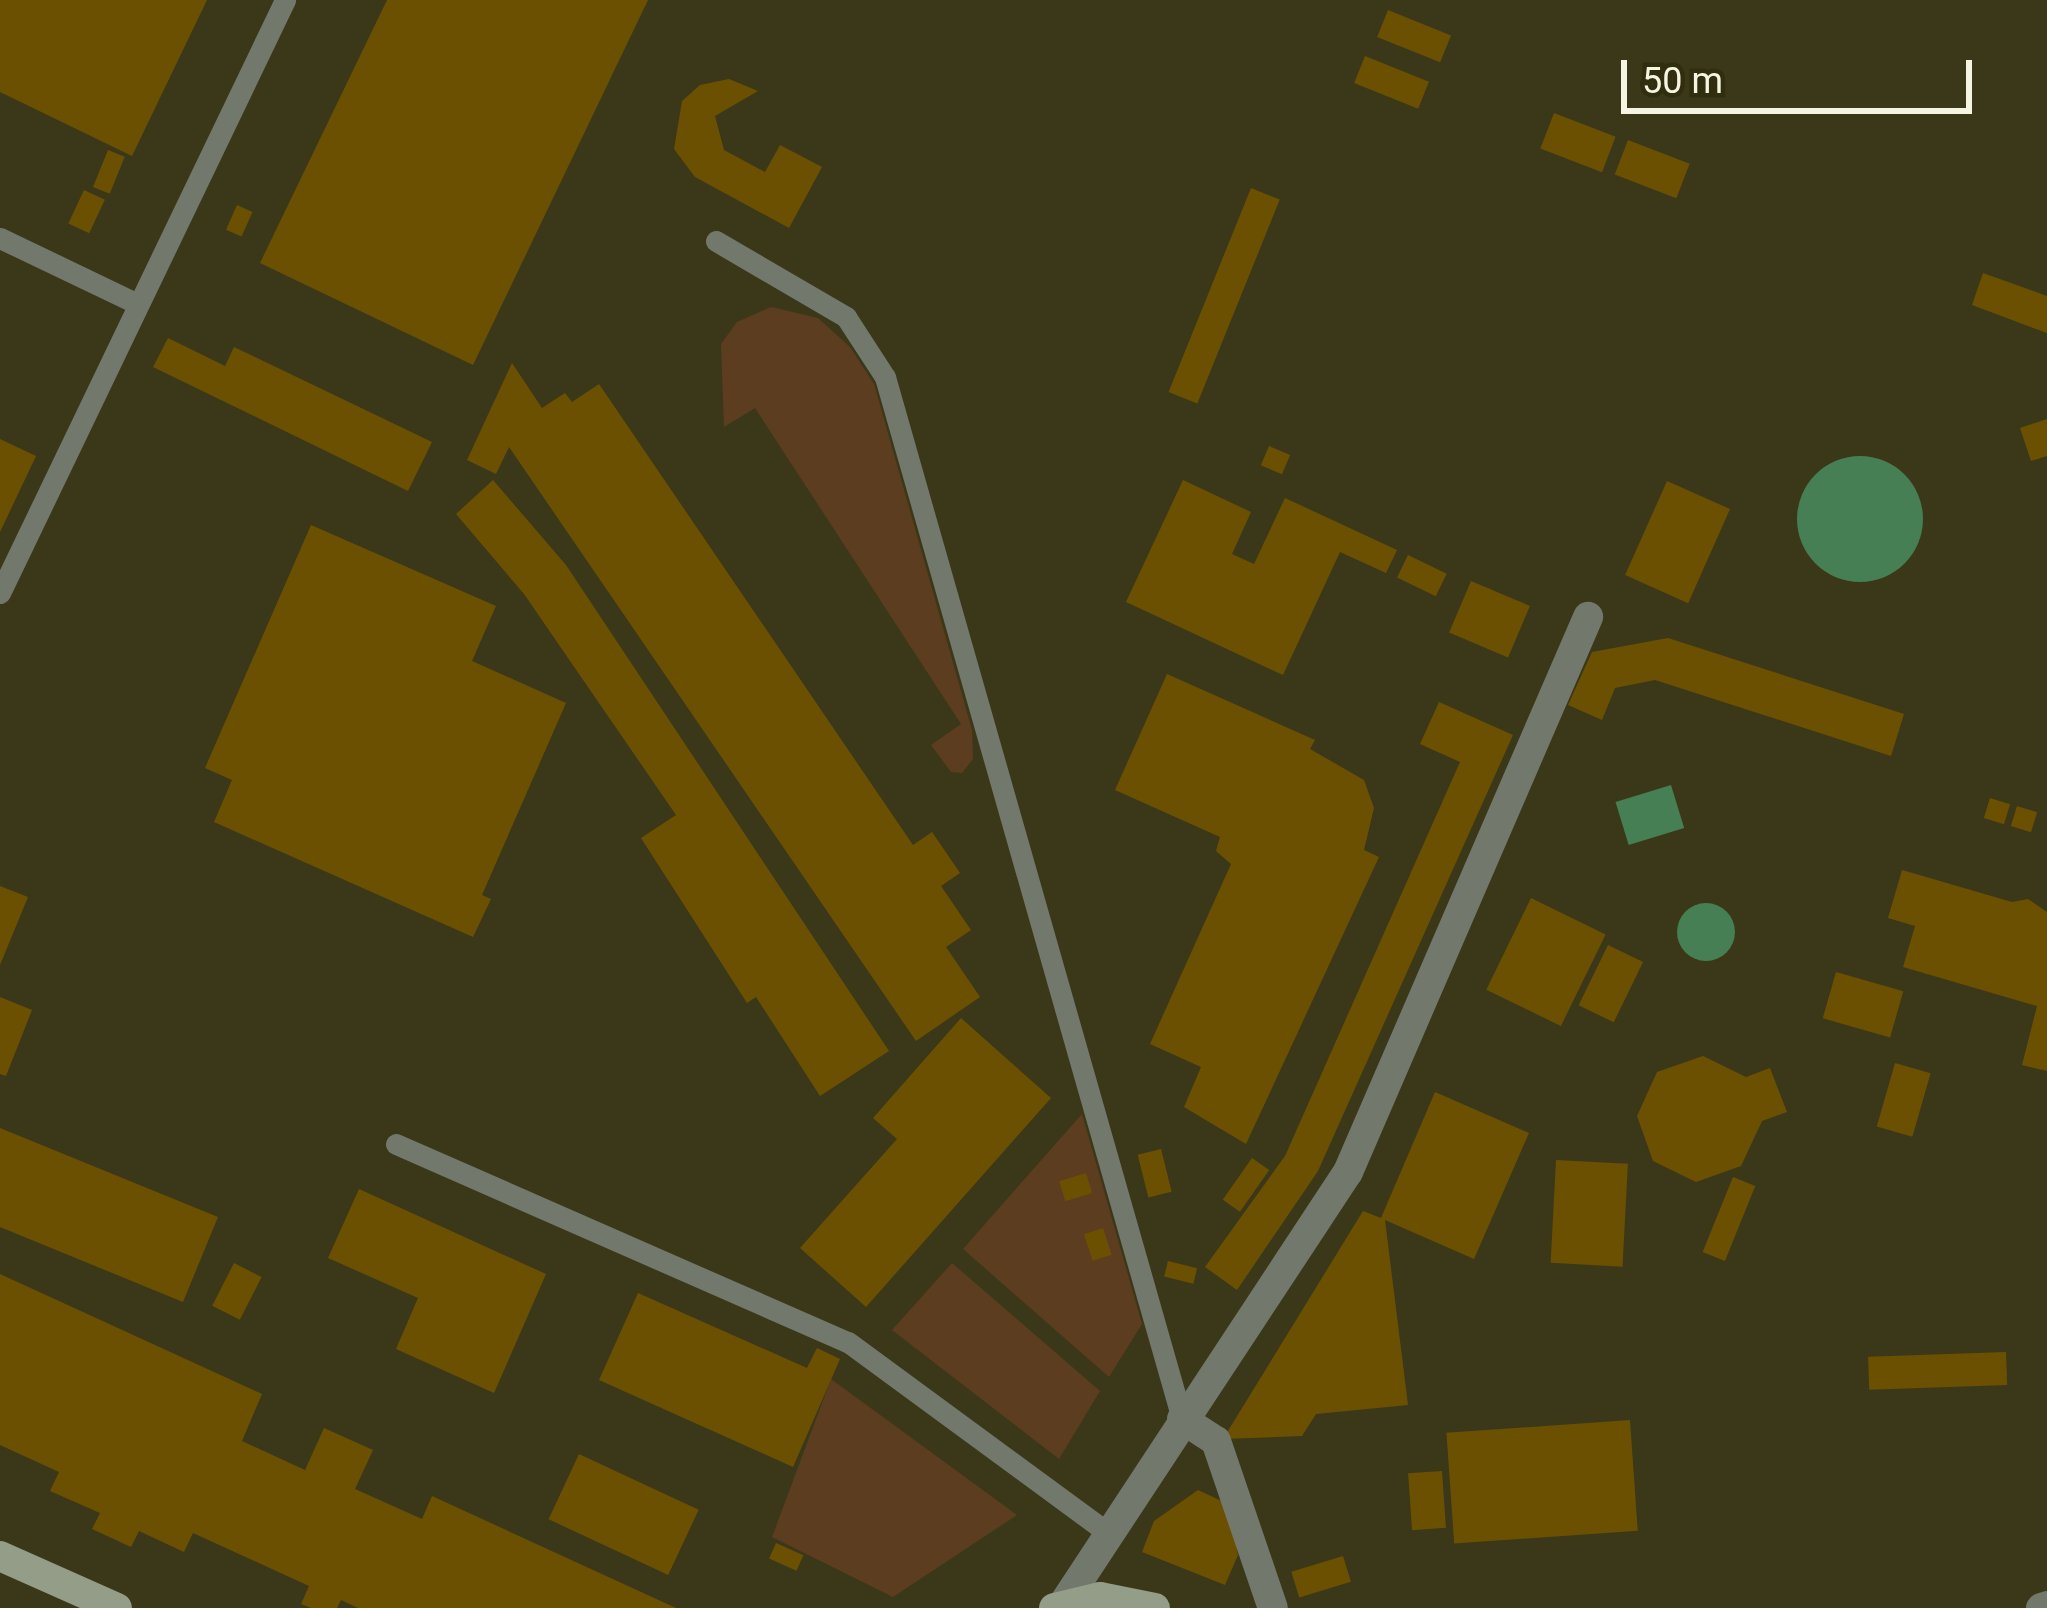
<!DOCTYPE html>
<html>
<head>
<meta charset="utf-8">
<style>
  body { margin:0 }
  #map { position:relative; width:2047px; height:1608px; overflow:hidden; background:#3a3819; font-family:Roboto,sans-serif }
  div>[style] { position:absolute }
  .green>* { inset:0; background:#5d3d1f }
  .water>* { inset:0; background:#467f53; transform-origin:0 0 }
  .round { border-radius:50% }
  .building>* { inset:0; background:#6c5002; transform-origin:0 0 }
  .lane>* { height:21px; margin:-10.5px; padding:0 10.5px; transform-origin:10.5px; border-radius:10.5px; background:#72786b }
  .street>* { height:30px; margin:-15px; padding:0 15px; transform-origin:15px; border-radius:15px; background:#72786b }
  .secondary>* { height:30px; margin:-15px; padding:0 15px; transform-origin:15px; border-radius:15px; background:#939d88 }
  span { translate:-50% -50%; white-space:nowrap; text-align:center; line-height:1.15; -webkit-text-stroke:9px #302e0f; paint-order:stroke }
  .scale { position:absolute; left:1621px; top:60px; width:351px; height:54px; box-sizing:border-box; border:6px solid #f5f5e2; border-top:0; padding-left:15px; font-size:36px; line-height:42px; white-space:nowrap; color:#f5f5e2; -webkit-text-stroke:9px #302e0f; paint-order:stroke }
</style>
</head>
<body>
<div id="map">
  <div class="green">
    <i style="clip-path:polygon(771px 307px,818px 318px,850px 347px,874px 384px,972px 730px,973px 759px,962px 773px,951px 772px,931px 745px,961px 724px,755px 408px,724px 427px,721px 344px,737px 322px)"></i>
    <i style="clip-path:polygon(1082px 1114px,1142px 1324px,1109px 1377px,963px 1249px)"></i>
    <i style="clip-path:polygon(952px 1263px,1100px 1391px,1059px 1459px,892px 1330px)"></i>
    <i style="clip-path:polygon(831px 1379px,1017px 1515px,893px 1597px,772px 1537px)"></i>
  </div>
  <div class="water">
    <i class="round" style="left:1797px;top:456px;width:126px;height:126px"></i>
    <i style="left:1671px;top:785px;width:45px;height:58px;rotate:73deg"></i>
    <i class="round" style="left:1677px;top:903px;width:58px;height:58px"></i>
  </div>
  <div class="building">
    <i style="clip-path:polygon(0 0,207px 0,132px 156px,0 92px)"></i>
    <i style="clip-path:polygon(387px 0,648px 0,473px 365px,260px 263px)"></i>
    <i style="left:1388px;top:10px;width:68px;height:29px;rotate:22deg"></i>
    <i style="left:1365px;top:56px;width:69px;height:29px;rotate:22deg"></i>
    <i style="clip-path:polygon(729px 79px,758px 91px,715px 116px,724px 150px,765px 172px,780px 145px,822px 167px,789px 228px,695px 177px,674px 149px,682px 101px,700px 85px)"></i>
    <i style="left:1554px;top:113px;width:66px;height:38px;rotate:21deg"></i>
    <i style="left:1628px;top:140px;width:66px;height:37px;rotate:21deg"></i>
    <i style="left:108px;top:150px;width:18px;height:40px;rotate:22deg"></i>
    <i style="left:1251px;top:188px;width:31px;height:220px;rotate:22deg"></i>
    <i style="left:84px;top:190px;width:23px;height:37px;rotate:25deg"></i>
    <i style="left:237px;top:205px;width:17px;height:27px;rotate:24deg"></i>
    <i style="clip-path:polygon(1983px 273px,2047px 296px,2047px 333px,1972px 305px)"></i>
    <i style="clip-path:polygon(168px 338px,225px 366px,234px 347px,432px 442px,408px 491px,153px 367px)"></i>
    <i style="clip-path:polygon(512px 363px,542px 408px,565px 393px,572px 402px,599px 384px,913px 845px,932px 832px,960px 873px,941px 886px,971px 930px,946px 947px,980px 997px,916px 1041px,509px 447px,496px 474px,467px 460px)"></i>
    <i style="clip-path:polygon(2047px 419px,2047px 456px,2031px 461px,2020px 428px)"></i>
    <i style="clip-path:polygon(0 439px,36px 456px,0 532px)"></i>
    <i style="left:1269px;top:446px;width:23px;height:21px;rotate:23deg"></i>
    <i style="clip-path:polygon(493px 480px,566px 565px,889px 1051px,820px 1096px,756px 997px,747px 1003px,641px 838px,676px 815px,524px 594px,456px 514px)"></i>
    <i style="clip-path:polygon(1183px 480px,1251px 512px,1232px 554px,1254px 564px,1285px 498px,1397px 550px,1386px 573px,1340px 552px,1283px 675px,1126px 602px)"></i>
    <i style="left:1667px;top:481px;width:69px;height:103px;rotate:24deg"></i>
    <i style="clip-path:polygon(311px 525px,496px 606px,472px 661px,566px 703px,482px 895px,491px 899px,473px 937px,214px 822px,232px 780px,205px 768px)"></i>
    <i style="left:1408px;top:555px;width:43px;height:25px;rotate:26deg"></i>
    <i style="left:1471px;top:581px;width:64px;height:56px;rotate:23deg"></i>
    <i style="clip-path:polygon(1668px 638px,1904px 714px,1891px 756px,1655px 680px,1615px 688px,1602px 720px,1568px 705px,1592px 652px)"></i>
    <i style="clip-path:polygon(1167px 674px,1315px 740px,1310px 749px,1364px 780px,1374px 808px,1364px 850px,1379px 857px,1246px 1144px,1184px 1107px,1201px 1067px,1150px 1044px,1231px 864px,1216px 851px,1220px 837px,1115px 790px)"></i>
    <i style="clip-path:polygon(1439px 702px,1513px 735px,1318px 1171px,1237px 1290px,1205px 1267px,1285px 1156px,1460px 762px,1420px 744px)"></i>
    <i style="left:1990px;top:798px;width:21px;height:21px;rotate:17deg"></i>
    <i style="left:2017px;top:806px;width:21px;height:21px;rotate:17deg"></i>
    <i style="clip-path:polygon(1902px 870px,2012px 902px,2028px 899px,2047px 912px,2047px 1071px,2022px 1065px,2037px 1006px,1903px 967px,1915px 926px,1888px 918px)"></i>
    <i style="clip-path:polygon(0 886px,28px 897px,0 965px)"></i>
    <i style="left:1531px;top:898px;width:83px;height:102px;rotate:26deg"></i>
    <i style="left:1608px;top:945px;width:39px;height:67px;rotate:26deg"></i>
    <i style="left:1836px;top:972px;width:70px;height:48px;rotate:16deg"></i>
    <i style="clip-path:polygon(0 997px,32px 1010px,6px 1076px,0 1074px)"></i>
    <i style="clip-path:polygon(961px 1018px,1051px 1098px,866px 1307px,800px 1248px,897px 1139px,873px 1118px)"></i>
    <i style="clip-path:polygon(1703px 1056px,1746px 1077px,1770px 1068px,1787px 1112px,1762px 1121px,1741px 1166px,1696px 1182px,1653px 1161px,1637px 1116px,1657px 1072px)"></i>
    <i style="left:1895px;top:1063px;width:37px;height:66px;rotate:16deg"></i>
    <i style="clip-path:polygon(1435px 1092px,1529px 1133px,1474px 1259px,1385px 1220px,1408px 1405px,1316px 1414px,1302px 1436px,1223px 1439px,1363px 1211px,1381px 1218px)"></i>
    <i style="clip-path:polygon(0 1128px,218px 1217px,183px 1302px,0 1227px)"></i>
    <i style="left:1161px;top:1149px;width:44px;height:24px;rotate:76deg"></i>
    <i style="left:1252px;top:1158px;width:21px;height:51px;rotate:35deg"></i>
    <i style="left:1556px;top:1160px;width:72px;height:103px;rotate:3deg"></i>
    <i style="left:1086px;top:1173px;width:21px;height:28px;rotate:73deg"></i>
    <i style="left:1733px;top:1177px;width:24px;height:81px;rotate:22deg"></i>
    <i style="clip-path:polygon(359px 1189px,546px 1274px,494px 1393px,396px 1349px,418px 1298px,328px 1258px)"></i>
    <i style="left:1103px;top:1228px;width:28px;height:20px;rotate:72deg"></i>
    <i style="left:1168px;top:1261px;width:30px;height:16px;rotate:14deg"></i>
    <i style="left:234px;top:1263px;width:31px;height:48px;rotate:27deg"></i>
    <i style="clip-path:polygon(0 1274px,262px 1394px,242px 1441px,305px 1470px,324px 1428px,373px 1450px,355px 1489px,422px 1519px,432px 1496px,676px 1608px,358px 1608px,341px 1600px,337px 1608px,311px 1608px,301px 1604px,309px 1586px,193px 1533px,184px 1552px,139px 1531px,131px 1547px,92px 1529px,100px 1513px,50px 1491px,59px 1472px,0 1445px)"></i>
    <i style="clip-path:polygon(638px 1293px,807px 1368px,817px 1348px,840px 1359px,793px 1467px,599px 1380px)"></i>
    <i style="left:2006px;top:1352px;width:33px;height:138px;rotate:88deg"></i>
    <i style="left:1630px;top:1420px;width:111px;height:184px;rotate:86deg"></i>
    <i style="left:579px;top:1454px;width:132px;height:72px;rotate:25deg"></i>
    <i style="left:1442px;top:1471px;width:57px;height:34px;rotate:86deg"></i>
    <i style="clip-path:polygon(1198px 1490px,1228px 1504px,1238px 1555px,1225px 1585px,1142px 1552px,1154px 1521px)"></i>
    <i style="left:776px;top:1543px;width:30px;height:17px;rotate:24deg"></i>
    <i style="left:1343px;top:1556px;width:27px;height:54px;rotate:73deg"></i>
  </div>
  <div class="lane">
    <i style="left:0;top:238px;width:153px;rotate:25.6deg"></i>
    <i style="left:716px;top:241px;width:151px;rotate:30.3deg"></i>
    <i style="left:846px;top:317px;width:72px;rotate:57deg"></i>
    <i style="left:885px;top:377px;width:1084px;rotate:74.09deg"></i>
    <i style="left:0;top:593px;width:658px;rotate:-64.33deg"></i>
    <i style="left:396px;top:1144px;width:493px;rotate:23.7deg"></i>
    <i style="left:848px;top:1342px;width:324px;rotate:36.3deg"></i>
  </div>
  <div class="street">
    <i style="left:1182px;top:1419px;width:40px;rotate:32.9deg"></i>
    <i style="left:1216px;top:1441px;width:176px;rotate:71.2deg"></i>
    <i style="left:1064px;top:1603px;width:516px;rotate:-56.62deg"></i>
    <i style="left:1348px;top:1172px;width:605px;rotate:-66.61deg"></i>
    <i style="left:2041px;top:1608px;width:6px;rotate:-18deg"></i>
  </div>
  <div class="secondary">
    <i style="left:0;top:1556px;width:128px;rotate:24deg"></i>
    <i style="left:1054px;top:1608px;width:47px;rotate:-13.4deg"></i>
    <i style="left:1100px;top:1597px;width:56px;rotate:11.3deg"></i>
  </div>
  <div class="scale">50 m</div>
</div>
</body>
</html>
